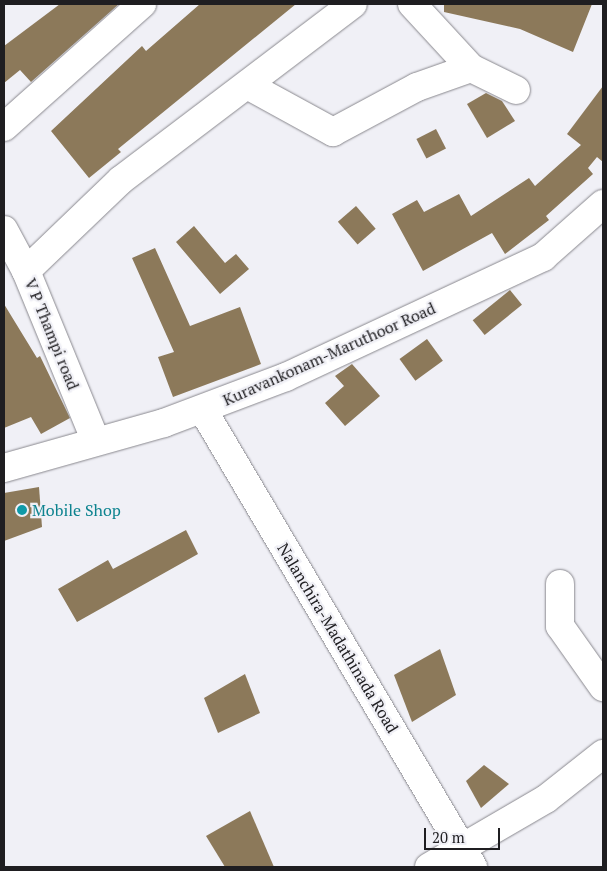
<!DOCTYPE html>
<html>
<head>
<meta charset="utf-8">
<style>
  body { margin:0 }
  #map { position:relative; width:607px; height:871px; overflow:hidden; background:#f0f0f6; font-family:"PT Serif",serif }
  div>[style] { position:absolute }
  .building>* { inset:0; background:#8c795a; transform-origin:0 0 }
  .roads { filter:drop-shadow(0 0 1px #89888e) drop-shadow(0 0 1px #89888e) }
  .minor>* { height:28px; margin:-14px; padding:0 14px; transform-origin:14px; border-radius:14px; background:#fff }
  .tertiary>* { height:28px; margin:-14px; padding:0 14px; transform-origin:14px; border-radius:14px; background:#fff }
  .secondary>* { height:28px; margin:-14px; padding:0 14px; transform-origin:14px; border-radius:14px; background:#fff }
  .dots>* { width:14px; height:14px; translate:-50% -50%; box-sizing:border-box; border:2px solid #f0f0f6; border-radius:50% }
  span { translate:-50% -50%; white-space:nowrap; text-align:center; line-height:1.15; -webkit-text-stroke:4.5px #f0f0f6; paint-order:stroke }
  .street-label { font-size:16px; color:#1f1e21 }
  .culture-label { font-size:16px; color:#0d838f }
  .left { translate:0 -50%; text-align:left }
  .frame { position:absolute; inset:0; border:5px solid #1f1e21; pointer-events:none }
  .scale { position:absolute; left:424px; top:828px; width:76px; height:22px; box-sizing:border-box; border:2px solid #1f1e21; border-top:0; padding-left:6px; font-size:15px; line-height:18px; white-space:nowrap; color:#1f1e21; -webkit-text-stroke:4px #f0f0f6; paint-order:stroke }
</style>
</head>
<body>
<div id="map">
  <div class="building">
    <i style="clip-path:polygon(60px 4px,119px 4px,31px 82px,20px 70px,4px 83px,4px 46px)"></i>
    <i style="clip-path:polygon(200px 4px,296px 4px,118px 149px,121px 152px,89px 178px,51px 131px,142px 46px,146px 51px)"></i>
    <i style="clip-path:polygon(444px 4px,592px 4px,573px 52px,520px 29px,444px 12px)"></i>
    <i style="clip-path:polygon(603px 86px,603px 162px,597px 157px,588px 168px,593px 174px,546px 216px,549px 220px,505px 254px,492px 233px,423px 271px,392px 214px,417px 200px,424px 212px,459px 194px,471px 216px,529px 178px,535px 186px,581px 145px,567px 134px)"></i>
    <i style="clip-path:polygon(486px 93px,502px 101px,515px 121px,487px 138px,467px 104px)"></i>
    <i style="left:436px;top:129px;width:22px;height:22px;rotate:63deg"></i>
    <i style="left:356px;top:206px;width:30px;height:24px;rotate:49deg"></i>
    <i style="clip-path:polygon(194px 226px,225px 263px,236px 254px,249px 269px,220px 294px,176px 242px)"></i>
    <i style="clip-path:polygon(155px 248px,190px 326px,240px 307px,261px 364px,173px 397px,158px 357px,174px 352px,132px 258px)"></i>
    <i style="left:510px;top:290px;width:19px;height:48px;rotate:51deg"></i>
    <i style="clip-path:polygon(4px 304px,37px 358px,40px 356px,70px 418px,41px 434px,31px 417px,4px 428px)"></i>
    <i style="left:427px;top:339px;width:27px;height:34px;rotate:54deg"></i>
    <i style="clip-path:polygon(352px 364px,380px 396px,345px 426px,325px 403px,344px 386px,335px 376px)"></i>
    <i style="clip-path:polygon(39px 487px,42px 527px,4px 541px,4px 493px)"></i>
    <i style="clip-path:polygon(186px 530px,198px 554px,77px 622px,58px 589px,108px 560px,113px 569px)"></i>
    <i style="clip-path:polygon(440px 649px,456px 695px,412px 722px,394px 675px)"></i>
    <i style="clip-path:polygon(245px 674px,260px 713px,218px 733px,204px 698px)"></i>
    <i style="clip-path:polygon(484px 765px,509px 784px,481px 808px,466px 781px)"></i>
    <i style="clip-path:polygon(250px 811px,274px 867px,225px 867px,206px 836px)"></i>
  </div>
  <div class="roads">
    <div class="minor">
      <i style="left:412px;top:4px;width:87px;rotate:47.3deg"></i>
      <i style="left:471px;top:68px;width:50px;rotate:26.1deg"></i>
      <i style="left:249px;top:86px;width:96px;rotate:28.7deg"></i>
      <i style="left:333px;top:132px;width:95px;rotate:-28.2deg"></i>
      <i style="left:417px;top:87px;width:57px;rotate:-19.4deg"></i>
      <i style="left:4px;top:127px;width:185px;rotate:-41.7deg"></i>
      <i style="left:4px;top:230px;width:47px;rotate:61.8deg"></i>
      <i style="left:26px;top:271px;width:182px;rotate:67.7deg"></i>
      <i style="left:26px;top:271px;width:132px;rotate:-43.8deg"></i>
      <i style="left:121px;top:180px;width:291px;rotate:-37.2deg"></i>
      <i style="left:560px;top:584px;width:42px;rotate:90deg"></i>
      <i style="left:560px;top:626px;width:75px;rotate:54.8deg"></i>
      <i style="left:429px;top:867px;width:135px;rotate:-30.2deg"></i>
      <i style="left:546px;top:799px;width:73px;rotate:-38.3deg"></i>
    </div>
    <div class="tertiary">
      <i style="left:203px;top:410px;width:531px;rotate:59.42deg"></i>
    </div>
    <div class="secondary">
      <i style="left:4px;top:468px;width:166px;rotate:-15.7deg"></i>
      <i style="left:164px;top:423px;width:130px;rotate:-20.7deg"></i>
      <i style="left:286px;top:377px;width:284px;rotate:-25deg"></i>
      <i style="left:543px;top:257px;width:80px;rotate:-41.5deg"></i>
    </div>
  </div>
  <div class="dots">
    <i style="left:22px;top:510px;background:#0f9aa8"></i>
  </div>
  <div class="street-label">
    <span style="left:52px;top:334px;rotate:68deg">V P Thampi road</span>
    <span style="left:329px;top:354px;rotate:-24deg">Kuravankonam-Maruthoor Road</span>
    <span style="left:338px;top:638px;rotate:59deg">Nalanchira-Madathinada Road</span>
  </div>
  <div class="culture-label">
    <span class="left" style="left:32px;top:510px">Mobile Shop</span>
  </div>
  <div class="frame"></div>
  <div class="scale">20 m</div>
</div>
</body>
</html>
